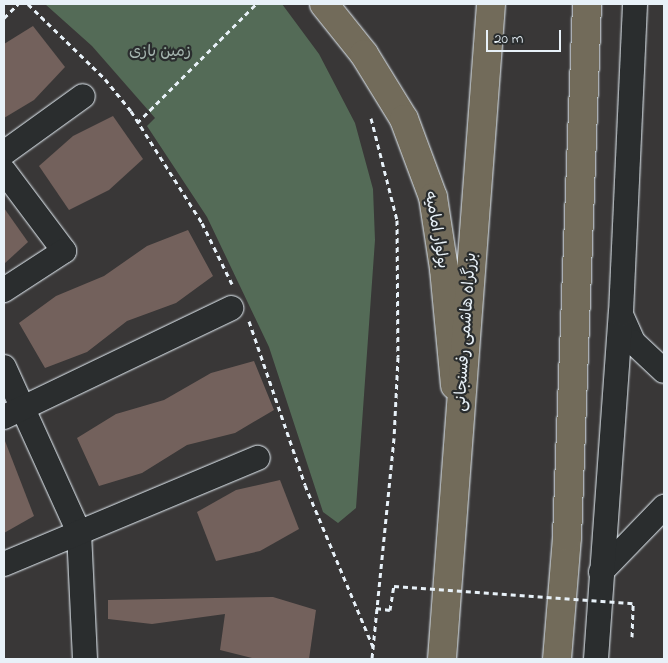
<!DOCTYPE html>
<html>
<head>
<meta charset="utf-8">
<style>
  body { margin:0 }
  #map { position:relative; width:668px; height:663px; overflow:hidden; background:#393737; font-family:"Indie Flower","Playpen Sans Arabic",sans-serif }
  div>[style] { position:absolute }
  .green>* { inset:0; background:#546b57 }
  .building>* { inset:0; background:#73615c }
  .path>* { height:3px; margin-top:-1.5px; transform-origin:0; background:repeating-linear-gradient(90deg,#e8f1f8 0 5px,transparent 0 9px) }
  .roads { filter:drop-shadow(0 0 1px #e8f1f8) drop-shadow(0 0 1px #e8f1f8) }
  .minor>* { height:24px; margin:-12px; padding:0 12px; transform-origin:12px; border-radius:12px; background:#2a2d2e }
  .major>* { height:28px; margin:-14px; padding:0 14px; transform-origin:14px; border-radius:14px; background:#726b5a }
  .highway>* { height:28px; margin:-14px; padding:0 14px; transform-origin:14px; border-radius:14px; background:#726b5a }
  .path-bridge>* { height:3px; margin-top:-1.5px; transform-origin:0; background:repeating-linear-gradient(90deg,#e8f1f8 0 5px,transparent 0 9px) }
  span { translate:-50% -50%; white-space:nowrap; text-align:center; line-height:1.15; -webkit-text-stroke:4.5px #2a2d2e; paint-order:stroke }
  .park-label { font-size:16px; color:#a5b5b0 }
  .street-label { font-size:16px; color:#e8f1f8 }
  .frame { position:absolute; inset:0; border:5px solid #e8f1f8; pointer-events:none }
  .scale { position:absolute; left:486px; top:30px; width:75px; height:22px; box-sizing:border-box; border:2px solid #e8f1f8; border-top:0; padding-left:6px; font-size:15px; line-height:18px; white-space:nowrap; color:#e8f1f8; -webkit-text-stroke:4px #2a2d2e; paint-order:stroke }
</style>
</head>
<body>
<div id="map">
  <div class="green">
    <i style="clip-path:polygon(45px 4px,282px 4px,319px 54px,355px 123px,373px 189px,375px 240px,356px 508px,338px 523px,323px 512px,269px 347px,207px 217px,147px 126px,155px 118px,92px 46px)"></i>
  </div>
  <div class="building">
    <i style="clip-path:polygon(33px 26px,65px 67px,34px 100px,4px 118px,4px 44px)"></i>
    <i style="clip-path:polygon(113px 116px,143px 159px,109px 190px,69px 210px,39px 166px,73px 136px)"></i>
    <i style="clip-path:polygon(4px 208px,28px 242px,4px 264px)"></i>
    <i style="clip-path:polygon(188px 230px,213px 276px,176px 303px,127px 321px,87px 352px,45px 368px,19px 323px,56px 296px,104px 276px,147px 246px)"></i>
    <i style="clip-path:polygon(254px 361px,274px 410px,235px 433px,187px 445px,142px 473px,99px 486px,77px 438px,116px 414px,164px 400px,211px 373px)"></i>
    <i style="clip-path:polygon(5px 441px,34px 516px,4px 533px,4px 442px)"></i>
    <i style="clip-path:polygon(280px 480px,299px 529px,260px 551px,216px 561px,197px 512px,236px 490px)"></i>
    <i style="clip-path:polygon(273px 597px,316px 610px,309px 659px,256px 659px,220px 650px,225px 614px,152px 624px,108px 619px,108px 600px)"></i>
  </div>
  <div class="path">
    <i style="left:28px;top:4px;width:107px;rotate:44.2deg"></i>
    <i style="left:105px;top:79px;width:41px;rotate:50.9deg"></i>
    <i style="left:131px;top:111px;width:133px;rotate:57.6deg"></i>
    <i style="left:202px;top:223px;width:68px;rotate:63.8deg"></i>
    <i style="left:4px;top:18px;width:20px;rotate:-45deg"></i>
    <i style="left:371px;top:118px;width:105px;rotate:75.7deg"></i>
    <i style="left:397px;top:220px;width:137px;rotate:89.6deg"></i>
    <i style="left:398px;top:357px;width:81px;rotate:92.8deg"></i>
    <i style="left:394px;top:438px;width:222px;rotate:95.7deg"></i>
    <i style="left:137px;top:123px;width:168px;rotate:-45deg"></i>
    <i style="left:249px;top:321px;width:173px;rotate:71.1deg"></i>
    <i style="left:305px;top:485px;width:176px;rotate:67.2deg"></i>
    <i style="left:376px;top:608px;width:14px;rotate:8deg"></i>
    <i style="left:390px;top:610px;width:24px;rotate:-81deg"></i>
    <i style="left:632px;top:637px;width:34px;rotate:-88deg"></i>
  </div>
  <div class="roads">
    <div class="minor">
      <i style="left:4px;top:153px;width:97px;rotate:-35.8deg"></i>
      <i style="left:4px;top:171px;width:100px;rotate:53.1deg"></i>
      <i style="left:64px;top:251px;width:72px;rotate:147deg"></i>
      <i style="left:622px;top:317px;width:27px;rotate:66deg"></i>
      <i style="left:633px;top:342px;width:42px;rotate:43.1deg"></i>
      <i style="left:4px;top:367px;width:181px;rotate:65.6deg"></i>
      <i style="left:79px;top:532px;width:127px;rotate:87.3deg"></i>
      <i style="left:4px;top:417px;width:252px;rotate:-25.6deg"></i>
      <i style="left:4px;top:564px;width:275px;rotate:-22.7deg"></i>
      <i style="left:601px;top:572px;width:91px;rotate:-45.9deg"></i>
      <i style="left:596px;top:659px;width:347px;rotate:-85.9deg"></i>
      <i style="left:621px;top:313px;width:309px;rotate:-87.4deg"></i>
    </div>
    <div class="major">
      <i style="left:324px;top:4px;width:64px;rotate:51.3deg"></i>
      <i style="left:364px;top:54px;width:76px;rotate:58.4deg"></i>
      <i style="left:404px;top:119px;width:83px;rotate:69.6deg"></i>
      <i style="left:433px;top:197px;width:73px;rotate:81.3deg"></i>
      <i style="left:444px;top:269px;width:117px;rotate:84.6deg"></i>
    </div>
    <div class="highway">
      <i style="left:442px;top:659px;width:657px;rotate:-85.72deg"></i>
      <i style="left:557px;top:659px;width:122px;rotate:-85.3deg"></i>
      <i style="left:567px;top:537px;width:533px;rotate:-87.85deg"></i>
    </div>
  </div>
  <div class="path-bridge">
    <i style="left:394px;top:586px;width:240px;rotate:4.1deg"></i>
  </div>
  <div class="park-label">
    <span style="left:160px;top:52px">زمین بازی</span>
  </div>
  <div class="street-label">
    <span style="left:436px;top:230px;rotate:80deg">بولوار امامیه</span>
    <span style="left:466px;top:332px;rotate:-86deg">بزرگراه هاشمی رفسنجانی</span>
  </div>
  <div class="frame"></div>
  <div class="scale">20 m</div>
</div>
</body>
</html>
